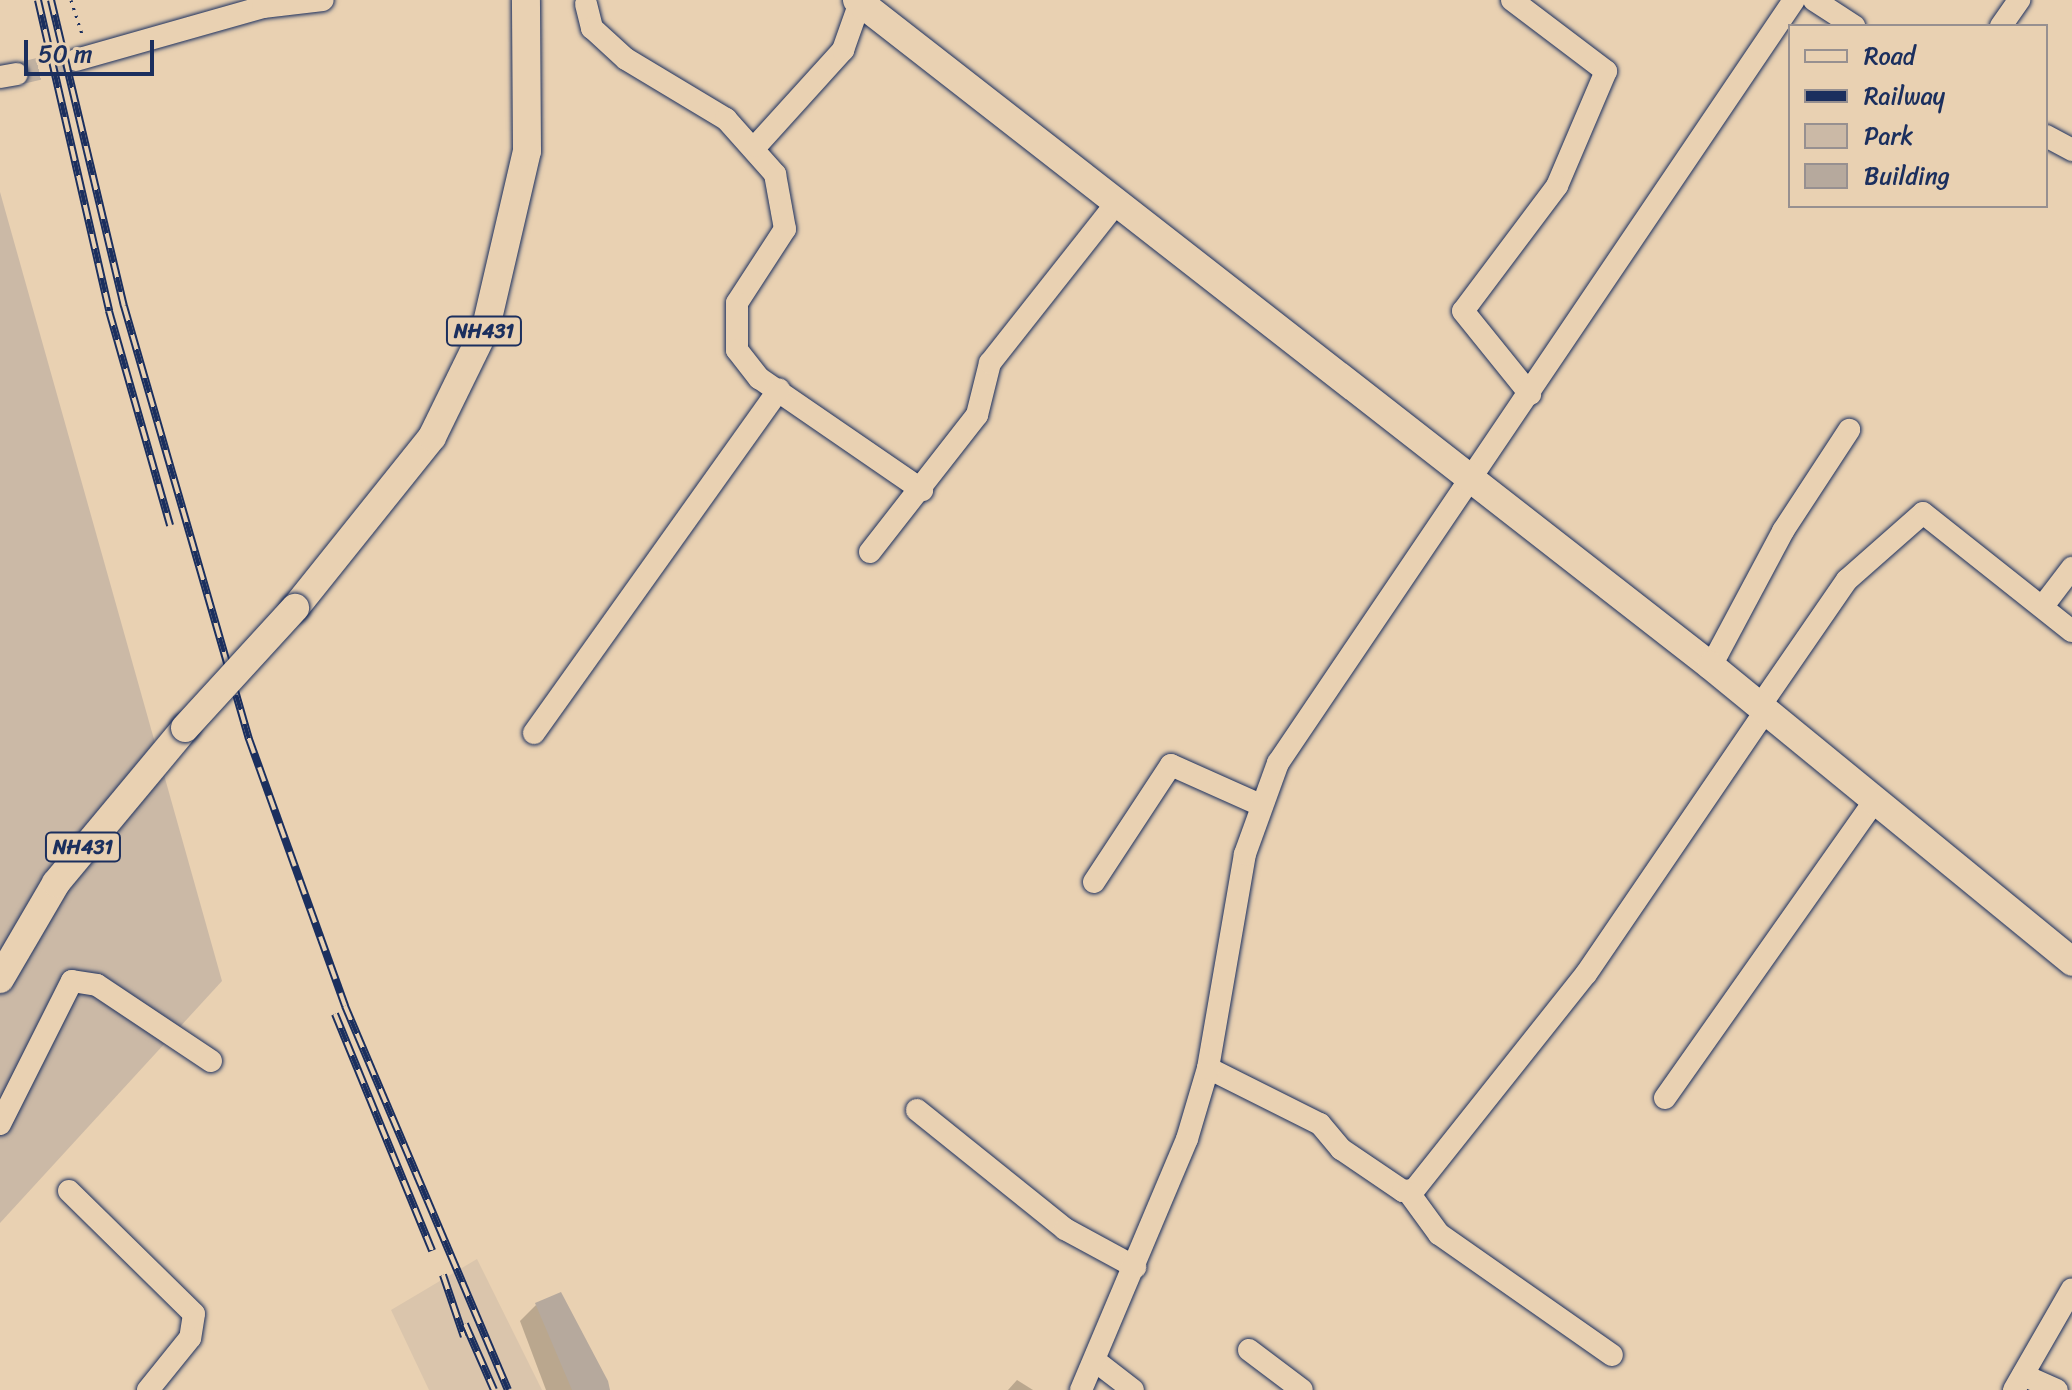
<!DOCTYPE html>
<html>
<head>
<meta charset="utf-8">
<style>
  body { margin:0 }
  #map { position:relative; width:2072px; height:1390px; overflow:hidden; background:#e9d1b2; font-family:Sriracha,sans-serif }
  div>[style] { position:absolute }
  .built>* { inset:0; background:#dac5ac }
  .green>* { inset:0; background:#cbb9a6 }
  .shadow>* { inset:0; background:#0003 }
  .building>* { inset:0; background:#b6a99d }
  .minor-tunnel>* { height:22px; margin-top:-11px; transform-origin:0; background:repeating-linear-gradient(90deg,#c0b1a1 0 22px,transparent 0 33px) }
  .path>* { height:3px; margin-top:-1.5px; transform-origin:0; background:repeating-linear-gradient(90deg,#1b2f5e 0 2px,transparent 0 8px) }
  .roads { filter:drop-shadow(0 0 2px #1b2f5e) drop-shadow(0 0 2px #1b2f5e) }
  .minor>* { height:22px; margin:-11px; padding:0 11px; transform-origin:11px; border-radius:11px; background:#e9d1b2 }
  .major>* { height:28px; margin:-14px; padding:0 14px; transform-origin:14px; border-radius:14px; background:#e9d1b2 }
  .rail>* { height:8px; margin-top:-4px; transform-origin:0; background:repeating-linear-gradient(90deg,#e9d1b2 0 15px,#1b2f5e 0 30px); box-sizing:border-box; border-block:2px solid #1b2f5e }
  .bridges { filter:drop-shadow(0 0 2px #1b2f5e) drop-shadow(0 0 2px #1b2f5e) }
  .major-bridge>* { height:28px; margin:-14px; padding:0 14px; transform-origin:14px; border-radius:14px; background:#e9d1b2 }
  span { translate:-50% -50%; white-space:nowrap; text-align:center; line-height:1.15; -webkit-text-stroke:8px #e9d1b2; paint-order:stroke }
  .shield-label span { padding:2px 6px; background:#e9d1b2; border:2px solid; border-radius:6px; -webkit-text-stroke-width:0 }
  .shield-label { font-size:20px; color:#1b2f5e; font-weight:700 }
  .legend { position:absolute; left:1788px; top:24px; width:260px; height:184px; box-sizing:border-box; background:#e9d1b2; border:2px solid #979090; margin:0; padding:10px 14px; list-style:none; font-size:24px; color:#1b2f5e }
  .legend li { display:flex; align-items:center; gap:16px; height:40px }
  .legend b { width:40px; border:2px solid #979090 }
  .scale { position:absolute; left:24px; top:40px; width:130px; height:36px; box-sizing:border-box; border:4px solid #1b2f5e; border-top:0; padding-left:10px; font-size:24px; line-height:28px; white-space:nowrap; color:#1b2f5e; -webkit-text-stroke:6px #e9d1b2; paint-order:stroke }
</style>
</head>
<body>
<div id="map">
  <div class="built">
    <i style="clip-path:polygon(477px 1259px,542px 1390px,429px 1390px,391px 1310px)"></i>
  </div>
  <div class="green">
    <i style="clip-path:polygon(0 192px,222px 981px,0 1223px)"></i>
  </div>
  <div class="shadow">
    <i style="clip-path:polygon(536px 1305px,608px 1390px,546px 1390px,520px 1321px)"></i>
    <i style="clip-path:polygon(1017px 1380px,1033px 1390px,1008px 1390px)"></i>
  </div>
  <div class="building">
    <i style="clip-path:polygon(561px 1292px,608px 1381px,610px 1390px,572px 1390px,535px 1303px)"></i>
  </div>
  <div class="minor-tunnel">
    <i style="left:17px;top:74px;width:61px;rotate:-13.3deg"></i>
  </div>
  <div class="path">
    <i style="left:71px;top:0;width:38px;rotate:72deg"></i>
  </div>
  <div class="roads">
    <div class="minor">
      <i style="left:1512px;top:0;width:118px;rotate:37.1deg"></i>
      <i style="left:1606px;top:71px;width:125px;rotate:113.1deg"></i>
      <i style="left:1557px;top:186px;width:156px;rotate:126.9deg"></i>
      <i style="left:1463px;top:311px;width:107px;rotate:51.1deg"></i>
      <i style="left:1814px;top:0;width:48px;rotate:33deg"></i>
      <i style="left:586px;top:4px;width:25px;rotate:76deg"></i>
      <i style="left:592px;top:28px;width:46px;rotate:42.4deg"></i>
      <i style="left:626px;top:59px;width:117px;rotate:31deg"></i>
      <i style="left:726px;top:119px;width:74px;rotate:48.3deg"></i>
      <i style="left:775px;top:174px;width:56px;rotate:79.7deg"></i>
      <i style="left:785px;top:229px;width:88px;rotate:123deg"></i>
      <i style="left:737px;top:303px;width:47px;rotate:90deg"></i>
      <i style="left:737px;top:350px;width:36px;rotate:52deg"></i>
      <i style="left:759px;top:378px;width:198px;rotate:34.5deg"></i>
      <i style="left:2001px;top:26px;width:32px;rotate:-55deg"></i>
      <i style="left:76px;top:60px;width:194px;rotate:-15.8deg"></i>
      <i style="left:263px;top:7px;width:60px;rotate:-6.7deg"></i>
      <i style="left:0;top:77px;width:17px;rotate:-10deg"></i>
      <i style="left:2046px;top:136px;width:30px;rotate:28deg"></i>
      <i style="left:756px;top:146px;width:130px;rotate:-47.8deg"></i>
      <i style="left:843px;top:50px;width:51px;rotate:-70.5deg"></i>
      <i style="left:870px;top:552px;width:174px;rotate:-52deg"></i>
      <i style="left:977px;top:415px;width:54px;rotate:-76deg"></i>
      <i style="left:990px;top:363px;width:206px;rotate:-51.7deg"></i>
      <i style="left:2043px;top:606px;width:48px;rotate:-52.7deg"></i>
      <i style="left:1711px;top:666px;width:153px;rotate:-61.9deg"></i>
      <i style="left:1783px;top:531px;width:121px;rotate:-56.8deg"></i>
      <i style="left:1760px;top:706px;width:153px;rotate:-55.4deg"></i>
      <i style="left:1847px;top:580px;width:101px;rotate:-41.4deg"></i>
      <i style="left:1923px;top:513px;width:190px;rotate:38.4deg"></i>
      <i style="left:534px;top:733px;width:422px;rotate:-54.5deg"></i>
      <i style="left:1094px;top:882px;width:140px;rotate:-56.7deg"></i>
      <i style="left:1171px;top:765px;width:95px;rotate:24.1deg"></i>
      <i style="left:1208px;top:1068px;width:125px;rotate:26.6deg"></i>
      <i style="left:1320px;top:1124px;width:33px;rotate:50deg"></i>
      <i style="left:1341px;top:1149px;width:75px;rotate:34.1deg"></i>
      <i style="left:1403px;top:1191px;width:11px;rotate:-5deg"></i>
      <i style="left:1414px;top:1190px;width:276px;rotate:-51.5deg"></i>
      <i style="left:1586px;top:974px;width:320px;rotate:-55.7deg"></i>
      <i style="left:1665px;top:1098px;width:362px;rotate:-54.8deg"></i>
      <i style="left:917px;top:1110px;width:190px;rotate:38.8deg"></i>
      <i style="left:1065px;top:1229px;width:80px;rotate:28.5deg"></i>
      <i style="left:0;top:1124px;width:160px;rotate:-63.3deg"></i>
      <i style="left:72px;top:981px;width:25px;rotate:9deg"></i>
      <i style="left:97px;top:985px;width:137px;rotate:33.7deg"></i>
      <i style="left:69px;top:1191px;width:175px;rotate:44.5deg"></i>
      <i style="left:194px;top:1314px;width:24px;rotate:99deg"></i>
      <i style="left:190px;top:1338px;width:67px;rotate:128.9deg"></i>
      <i style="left:1409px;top:1193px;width:51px;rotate:53.8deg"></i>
      <i style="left:1439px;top:1234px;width:211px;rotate:35deg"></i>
      <i style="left:1249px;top:1350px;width:66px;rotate:37deg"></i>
      <i style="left:1098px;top:1363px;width:44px;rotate:37.6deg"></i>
      <i style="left:2023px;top:1375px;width:37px;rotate:24deg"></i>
      <i style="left:1081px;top:1390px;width:272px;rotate:-67.1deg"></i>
      <i style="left:1187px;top:1139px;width:74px;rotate:-73.5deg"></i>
      <i style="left:1208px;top:1068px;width:217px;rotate:-80.2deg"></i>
      <i style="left:1245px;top:854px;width:97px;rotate:-70.1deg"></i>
      <i style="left:1278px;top:763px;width:921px;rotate:-55.93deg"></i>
      <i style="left:2014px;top:1390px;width:116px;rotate:-60.1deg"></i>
    </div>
    <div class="major">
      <i style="left:857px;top:0;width:1083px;rotate:37.95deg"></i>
      <i style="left:1711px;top:666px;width:467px;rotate:39.3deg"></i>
      <i style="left:295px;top:608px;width:219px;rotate:-51.3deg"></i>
      <i style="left:432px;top:437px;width:123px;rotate:-63.9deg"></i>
      <i style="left:486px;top:327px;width:181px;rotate:-76.9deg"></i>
      <i style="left:527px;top:151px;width:151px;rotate:-90.4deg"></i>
      <i style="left:0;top:979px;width:111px;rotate:-59.7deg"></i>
      <i style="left:56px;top:883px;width:202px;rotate:-50.2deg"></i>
    </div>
  </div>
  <div class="rail">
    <i style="left:38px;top:0;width:319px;rotate:77.1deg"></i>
    <i style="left:109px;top:311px;width:223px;rotate:74.1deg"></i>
    <i style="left:51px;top:0;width:315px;rotate:76.6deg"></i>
    <i style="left:124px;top:306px;width:451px;rotate:73.9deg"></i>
    <i style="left:249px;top:739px;width:284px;rotate:70.2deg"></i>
    <i style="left:345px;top:1006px;width:417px;rotate:67deg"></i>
    <i style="left:335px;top:1014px;width:256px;rotate:67.7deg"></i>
    <i style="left:443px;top:1275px;width:65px;rotate:71.3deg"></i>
    <i style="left:465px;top:1324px;width:72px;rotate:66.3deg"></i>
  </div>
  <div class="bridges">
    <div class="major-bridge">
      <i style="left:185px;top:728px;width:163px;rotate:-47.5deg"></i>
    </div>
  </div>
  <div class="shield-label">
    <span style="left:484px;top:331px">NH431</span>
    <span style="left:83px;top:847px">NH431</span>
  </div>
  <ul class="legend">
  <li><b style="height:10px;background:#e9d1b2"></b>Road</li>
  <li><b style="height:10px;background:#1b2f5e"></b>Railway</li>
  <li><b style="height:22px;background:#cbb9a6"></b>Park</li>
  <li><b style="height:22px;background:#b6a99d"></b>Building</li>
  </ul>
  <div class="scale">50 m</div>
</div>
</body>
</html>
